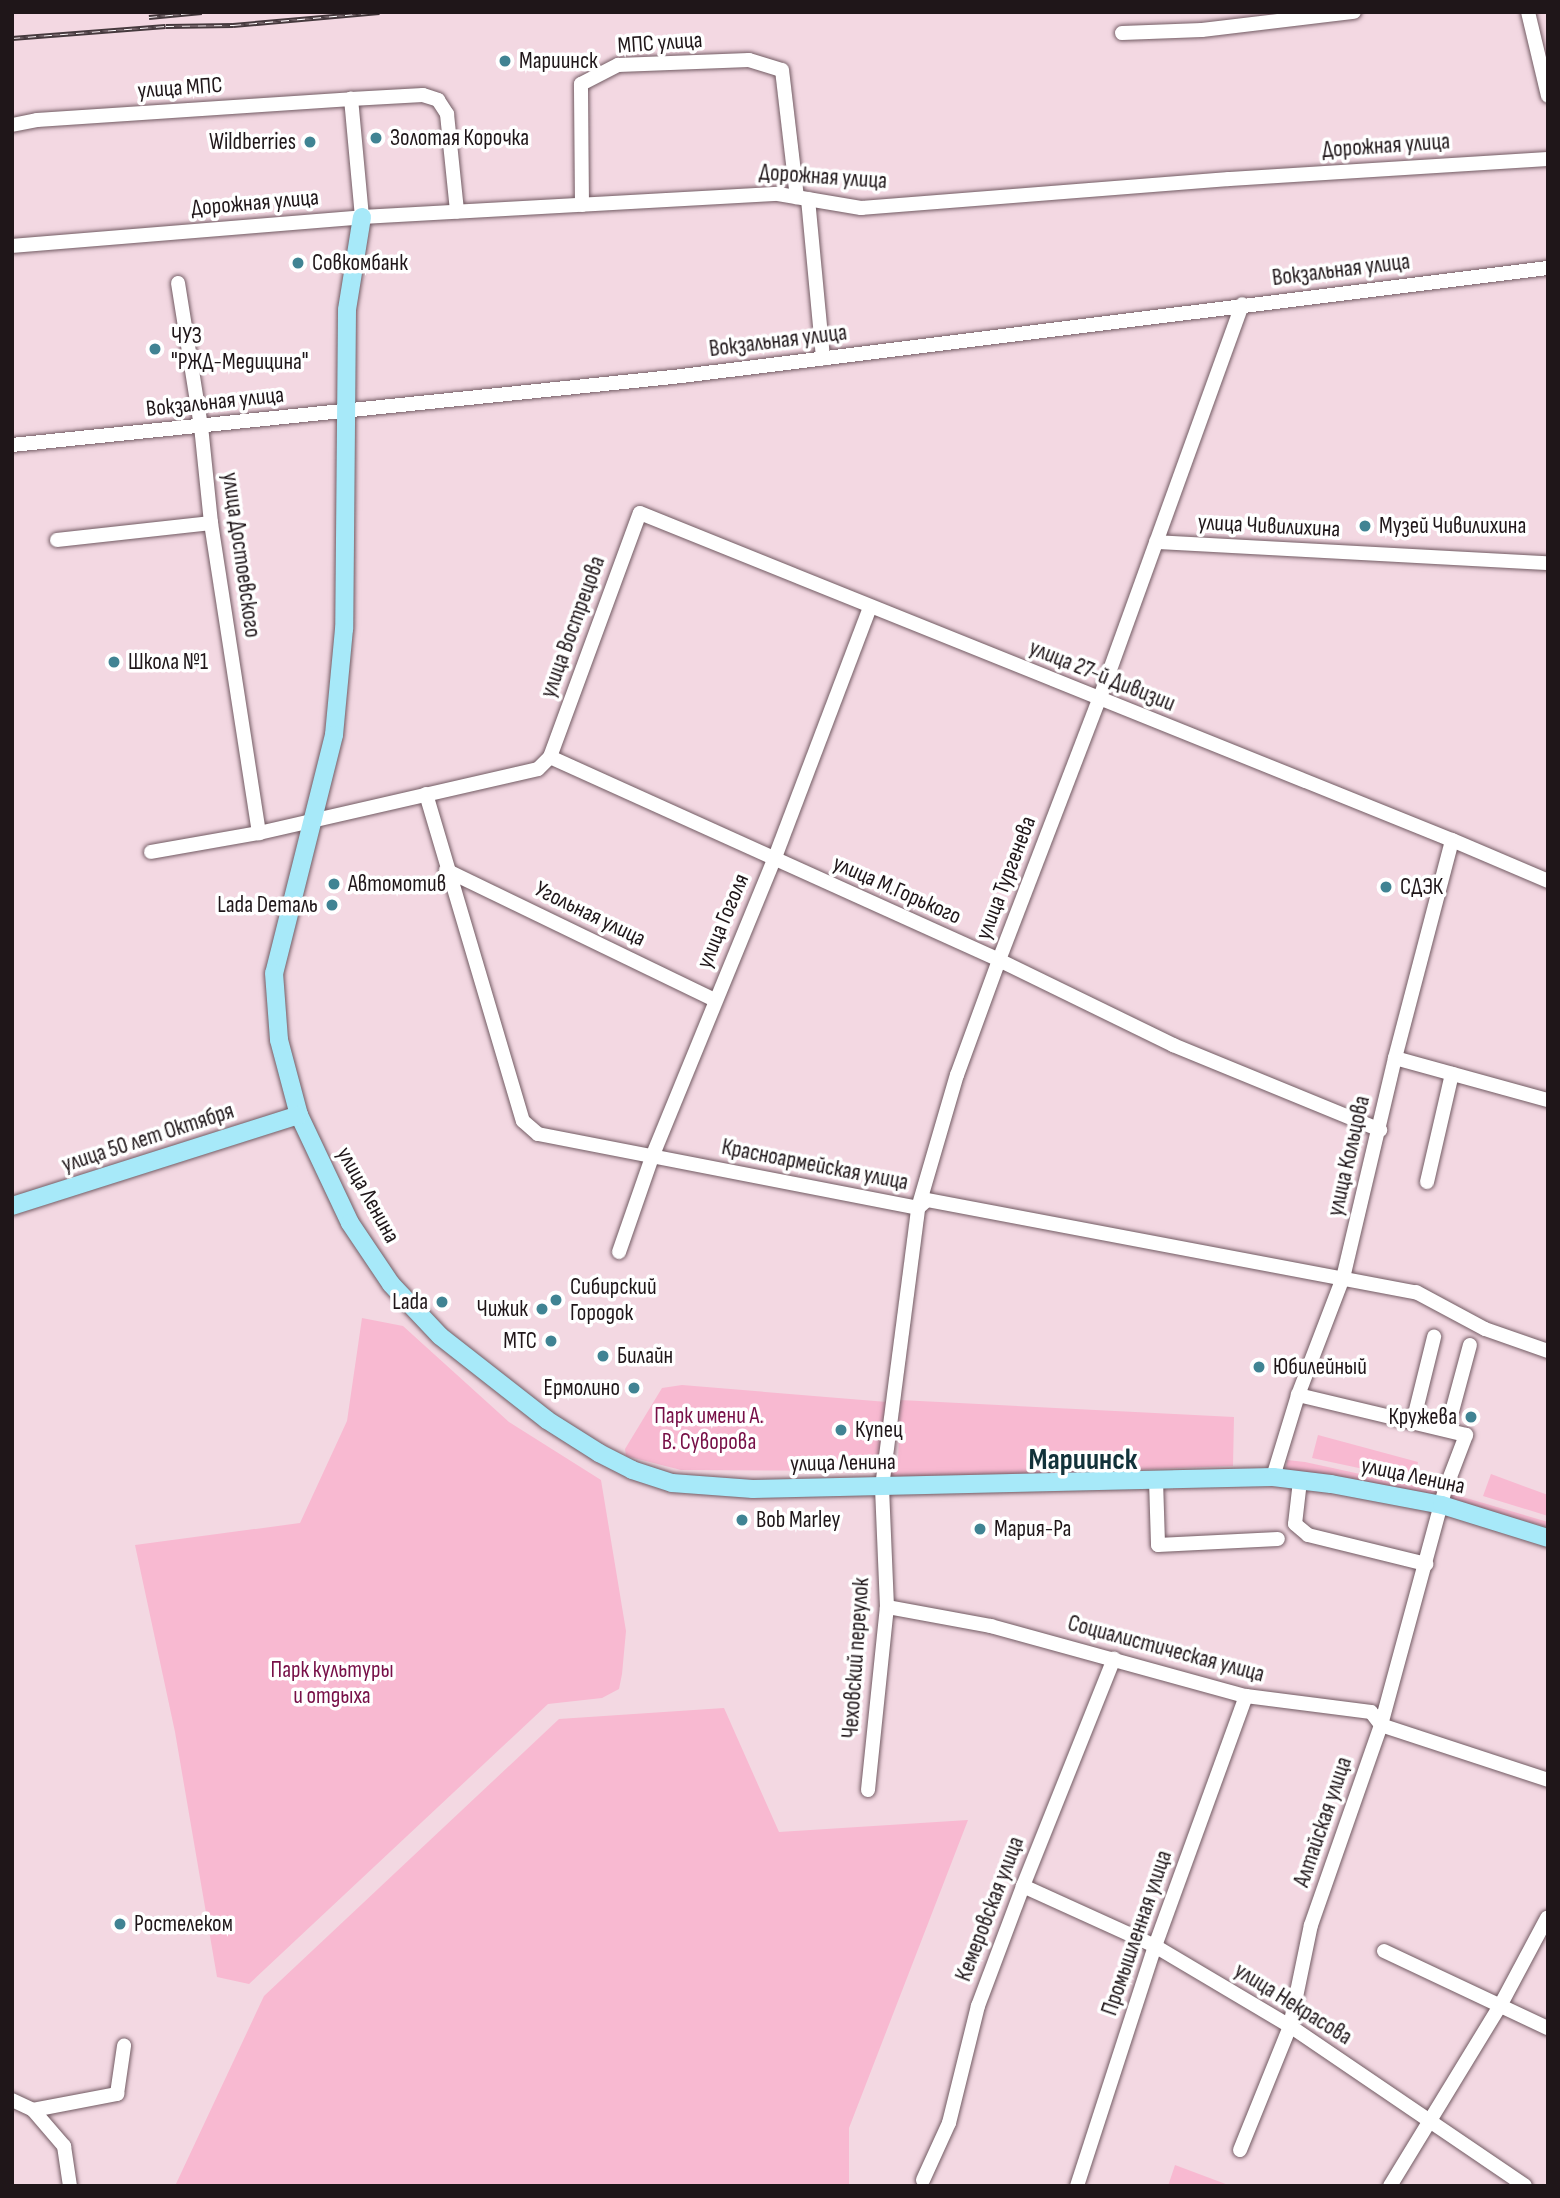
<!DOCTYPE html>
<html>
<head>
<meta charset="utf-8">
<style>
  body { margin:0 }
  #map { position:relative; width:1560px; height:2198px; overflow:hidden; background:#f3d8e2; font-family:"Sofia Sans Condensed",sans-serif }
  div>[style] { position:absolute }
  .green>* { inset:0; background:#f8b9d1 }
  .roads { filter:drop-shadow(0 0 2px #725b63) drop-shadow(0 0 2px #725b63) }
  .minor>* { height:14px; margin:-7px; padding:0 7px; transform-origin:7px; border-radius:7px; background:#fff }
  .major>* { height:18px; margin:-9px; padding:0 9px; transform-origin:9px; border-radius:9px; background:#a7e9f9 }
  .rail>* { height:5px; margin-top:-2.5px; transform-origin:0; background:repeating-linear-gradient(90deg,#fff 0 8px,#45393d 0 16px); box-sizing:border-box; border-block:2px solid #45393d }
  .dots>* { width:19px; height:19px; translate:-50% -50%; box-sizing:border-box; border:4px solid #fff; border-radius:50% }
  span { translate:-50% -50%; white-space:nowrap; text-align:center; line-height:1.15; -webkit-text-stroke:7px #fff; paint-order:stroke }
  .street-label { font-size:23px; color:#1f1619 }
  .poi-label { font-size:23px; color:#1f1619 }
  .left { translate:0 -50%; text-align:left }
  .right { translate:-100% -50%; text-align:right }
  .park-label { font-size:23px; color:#770f47 }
  .district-label { font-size:30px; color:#12323a; font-weight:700 }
  .frame { position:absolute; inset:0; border:14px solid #1f1619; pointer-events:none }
</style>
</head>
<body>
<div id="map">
  <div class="green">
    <i style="clip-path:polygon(362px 1318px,403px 1326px,509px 1422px,601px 1480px,626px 1631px,622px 1674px,619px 1689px,602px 1698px,548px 1704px,249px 1984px,217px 1977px,175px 1732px,135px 1545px,300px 1523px,347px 1421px)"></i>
    <i style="clip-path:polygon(682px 1385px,887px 1402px,877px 1471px,681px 1470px,626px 1456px,625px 1449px,662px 1388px)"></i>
    <i style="clip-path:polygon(900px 1400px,1234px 1417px,1233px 1466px,1123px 1470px,1123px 1464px,1055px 1464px,1055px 1468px,1081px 1467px,1081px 1473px,887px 1479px,888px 1463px,898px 1463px)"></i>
    <i style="clip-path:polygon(1318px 1435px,1418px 1462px,1416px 1471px,1445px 1478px,1443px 1486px,1312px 1458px)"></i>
    <i style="clip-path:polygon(1287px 1460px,1305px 1462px,1438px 1491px,1436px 1499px,1348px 1478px,1286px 1470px)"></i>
    <i style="clip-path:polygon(1491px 1474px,1548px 1495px,1548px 1516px,1483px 1496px)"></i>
    <i style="clip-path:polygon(1449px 1493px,1548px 1522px,1548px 1527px,1448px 1501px)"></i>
    <i style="clip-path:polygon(724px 1708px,779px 1832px,968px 1820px,849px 2128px,849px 2186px,175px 2186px,264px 1996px,559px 1719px)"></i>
    <i style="clip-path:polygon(1175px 2165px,1231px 2186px,1168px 2186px)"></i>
  </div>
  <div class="roads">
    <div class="minor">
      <i style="left:1528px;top:12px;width:86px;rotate:76.6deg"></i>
      <i style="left:1122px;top:33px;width:80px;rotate:-2.1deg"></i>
      <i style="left:1202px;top:30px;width:153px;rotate:-6.8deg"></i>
      <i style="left:12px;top:125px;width:25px;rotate:-11deg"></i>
      <i style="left:37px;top:120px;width:315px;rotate:-3.8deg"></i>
      <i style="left:808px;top:199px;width:160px;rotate:84.6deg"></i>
      <i style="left:582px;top:205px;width:121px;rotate:-90.5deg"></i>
      <i style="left:581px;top:84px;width:42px;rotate:-27.2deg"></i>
      <i style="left:618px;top:65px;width:131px;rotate:-2.2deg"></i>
      <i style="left:749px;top:60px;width:34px;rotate:17deg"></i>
      <i style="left:782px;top:70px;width:128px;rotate:83.3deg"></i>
      <i style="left:362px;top:217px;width:119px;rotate:-95.3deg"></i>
      <i style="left:351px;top:99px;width:72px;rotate:-3.2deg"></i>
      <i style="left:423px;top:95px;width:16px;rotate:18deg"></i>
      <i style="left:438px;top:100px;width:17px;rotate:57deg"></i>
      <i style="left:447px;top:114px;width:98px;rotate:84.1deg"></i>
      <i style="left:12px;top:246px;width:351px;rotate:-4.7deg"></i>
      <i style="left:362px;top:217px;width:417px;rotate:-3.2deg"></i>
      <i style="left:778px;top:194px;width:84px;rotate:9.6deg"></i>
      <i style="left:861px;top:208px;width:369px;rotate:-4.5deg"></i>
      <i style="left:1229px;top:179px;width:320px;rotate:-3.6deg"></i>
      <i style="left:178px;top:283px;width:145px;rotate:80.9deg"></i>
      <i style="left:201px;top:426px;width:98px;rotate:84.1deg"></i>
      <i style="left:211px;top:523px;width:314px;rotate:81.2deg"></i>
      <i style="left:12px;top:445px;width:674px;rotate:-5.88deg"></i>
      <i style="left:682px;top:376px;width:873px;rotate:-7.11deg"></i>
      <i style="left:57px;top:540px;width:155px;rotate:-6.3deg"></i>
      <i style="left:1156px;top:542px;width:393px;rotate:3.1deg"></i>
      <i style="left:550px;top:757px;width:493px;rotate:24.3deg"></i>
      <i style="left:999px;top:960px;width:194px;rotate:26deg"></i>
      <i style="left:1173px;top:1045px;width:224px;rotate:22.3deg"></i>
      <i style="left:426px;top:794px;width:341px;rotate:73.5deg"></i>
      <i style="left:523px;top:1121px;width:20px;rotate:41deg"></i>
      <i style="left:538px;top:1134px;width:387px;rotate:11deg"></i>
      <i style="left:918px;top:1208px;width:12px;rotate:-42deg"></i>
      <i style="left:927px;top:1200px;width:498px;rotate:10.7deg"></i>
      <i style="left:1416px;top:1292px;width:78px;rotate:28.2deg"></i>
      <i style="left:1485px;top:1329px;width:67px;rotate:19.2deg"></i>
      <i style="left:151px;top:852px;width:110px;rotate:-10deg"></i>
      <i style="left:259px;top:833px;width:286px;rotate:-12.9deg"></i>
      <i style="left:538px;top:769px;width:17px;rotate:-45deg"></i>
      <i style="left:550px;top:757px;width:260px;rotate:-69.8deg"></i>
      <i style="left:640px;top:513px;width:875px;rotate:21.94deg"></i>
      <i style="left:1452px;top:840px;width:104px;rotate:23.1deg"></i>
      <i style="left:446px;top:870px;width:299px;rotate:25.8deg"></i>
      <i style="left:1395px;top:1058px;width:159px;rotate:15.4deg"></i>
      <i style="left:1427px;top:1182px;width:111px;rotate:-77deg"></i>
      <i style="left:619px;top:1252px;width:101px;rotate:-70.8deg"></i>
      <i style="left:652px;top:1157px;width:321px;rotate:-67.7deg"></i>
      <i style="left:774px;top:860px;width:271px;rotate:-69.2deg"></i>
      <i style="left:1413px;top:1422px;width:88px;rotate:-76.1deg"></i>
      <i style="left:1447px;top:1430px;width:88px;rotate:-74.9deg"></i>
      <i style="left:1273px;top:1477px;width:86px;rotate:-73deg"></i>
      <i style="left:1298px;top:1395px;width:125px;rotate:-69deg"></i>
      <i style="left:1343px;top:1278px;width:226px;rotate:-76.7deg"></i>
      <i style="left:1395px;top:1058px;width:225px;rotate:-75.3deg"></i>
      <i style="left:1156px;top:1480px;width:65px;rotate:88.2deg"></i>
      <i style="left:1158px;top:1545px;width:120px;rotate:-2.9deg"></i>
      <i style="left:1300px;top:1481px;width:43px;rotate:96.6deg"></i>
      <i style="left:1295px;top:1524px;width:17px;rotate:40deg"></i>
      <i style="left:1308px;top:1535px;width:122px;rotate:13.8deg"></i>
      <i style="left:887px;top:1607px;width:106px;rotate:10.4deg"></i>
      <i style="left:991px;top:1626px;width:264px;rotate:15.4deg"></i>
      <i style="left:1246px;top:1696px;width:126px;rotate:7.3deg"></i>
      <i style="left:1371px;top:1712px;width:16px;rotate:52deg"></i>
      <i style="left:1381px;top:1725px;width:176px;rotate:18.2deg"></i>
      <i style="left:868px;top:1790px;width:184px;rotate:-84.1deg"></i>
      <i style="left:887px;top:1607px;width:120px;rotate:-92.4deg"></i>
      <i style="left:882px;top:1487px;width:281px;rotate:-82.6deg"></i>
      <i style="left:918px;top:1208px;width:139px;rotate:-73.7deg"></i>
      <i style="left:957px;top:1075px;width:122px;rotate:-69.9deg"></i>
      <i style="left:999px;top:960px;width:279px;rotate:-69deg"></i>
      <i style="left:1099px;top:700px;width:421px;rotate:-70.1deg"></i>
      <i style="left:1023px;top:1886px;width:145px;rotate:24.4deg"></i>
      <i style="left:1155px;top:1946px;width:157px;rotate:30.7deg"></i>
      <i style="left:1290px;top:2026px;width:284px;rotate:34.2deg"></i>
      <i style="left:1384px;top:1951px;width:181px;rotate:25.2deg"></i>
      <i style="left:12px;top:2100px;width:23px;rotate:25deg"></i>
      <i style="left:33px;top:2110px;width:48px;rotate:49.3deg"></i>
      <i style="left:64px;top:2146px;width:40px;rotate:81.5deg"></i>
      <i style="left:33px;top:2110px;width:86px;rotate:-10.8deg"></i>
      <i style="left:117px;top:2094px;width:49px;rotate:-81.7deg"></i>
      <i style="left:1240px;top:2150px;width:134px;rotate:-68deg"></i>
      <i style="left:1290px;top:2026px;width:103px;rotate:-78.3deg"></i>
      <i style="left:1311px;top:1925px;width:212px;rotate:-70.7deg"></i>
      <i style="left:1381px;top:1725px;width:244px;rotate:-74.8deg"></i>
      <i style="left:1445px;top:1490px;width:59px;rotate:-69.1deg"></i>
      <i style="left:1466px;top:1435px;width:173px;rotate:-166.6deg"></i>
      <i style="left:923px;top:2180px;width:63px;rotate:-65.5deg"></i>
      <i style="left:949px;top:2123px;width:121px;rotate:-76.1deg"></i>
      <i style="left:978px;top:2006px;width:128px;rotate:-69.4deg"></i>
      <i style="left:1023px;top:1886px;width:245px;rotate:-68.2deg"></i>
      <i style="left:1077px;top:2186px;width:252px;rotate:-72deg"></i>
      <i style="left:1155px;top:1946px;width:266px;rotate:-70deg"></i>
      <i style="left:1390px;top:2186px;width:211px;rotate:-58.6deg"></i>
      <i style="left:1500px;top:2006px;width:100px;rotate:-61.9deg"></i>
    </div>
    <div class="major">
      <i style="left:362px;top:217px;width:94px;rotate:99.2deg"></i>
      <i style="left:347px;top:310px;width:319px;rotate:90.5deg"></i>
      <i style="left:344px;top:629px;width:106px;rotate:95.4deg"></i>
      <i style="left:334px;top:735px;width:245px;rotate:104.1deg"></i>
      <i style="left:274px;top:973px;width:67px;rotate:85.7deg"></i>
      <i style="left:279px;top:1040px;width:78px;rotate:75.1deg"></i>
      <i style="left:299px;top:1115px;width:119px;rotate:64.7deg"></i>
      <i style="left:350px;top:1223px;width:73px;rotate:56.1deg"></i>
      <i style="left:391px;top:1284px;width:71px;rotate:46.7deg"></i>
      <i style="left:440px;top:1336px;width:136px;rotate:38.1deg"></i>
      <i style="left:547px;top:1420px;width:62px;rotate:32.4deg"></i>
      <i style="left:599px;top:1453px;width:37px;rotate:27deg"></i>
      <i style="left:632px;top:1470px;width:42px;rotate:18deg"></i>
      <i style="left:672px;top:1483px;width:81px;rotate:4.2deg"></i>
      <i style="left:753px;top:1489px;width:520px;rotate:-1.32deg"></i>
      <i style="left:1273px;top:1477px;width:58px;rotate:6.9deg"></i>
      <i style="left:1331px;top:1484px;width:113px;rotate:10.7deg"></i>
      <i style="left:1442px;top:1505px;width:111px;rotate:17.3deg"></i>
      <i style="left:12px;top:1206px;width:301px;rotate:-17.6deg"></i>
    </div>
  </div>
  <div class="rail">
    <i style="left:149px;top:17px;width:53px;rotate:-5.4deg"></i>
    <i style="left:12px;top:38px;width:154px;rotate:-4.5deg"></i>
    <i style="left:166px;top:26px;width:67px;rotate:-0.9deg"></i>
    <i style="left:233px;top:25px;width:147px;rotate:-5.1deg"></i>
  </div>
  <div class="dots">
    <i style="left:505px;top:61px;background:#408393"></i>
    <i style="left:376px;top:138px;background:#408393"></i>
    <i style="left:310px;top:142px;background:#408393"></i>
    <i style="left:298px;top:263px;background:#408393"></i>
    <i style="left:155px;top:349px;background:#408393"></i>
    <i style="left:1365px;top:526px;background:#408393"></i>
    <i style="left:114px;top:662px;background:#408393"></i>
    <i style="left:334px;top:884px;background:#408393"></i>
    <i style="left:1386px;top:887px;background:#408393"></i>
    <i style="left:332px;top:905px;background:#408393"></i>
    <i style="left:556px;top:1300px;background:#408393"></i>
    <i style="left:442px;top:1302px;background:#408393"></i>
    <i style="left:542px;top:1309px;background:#408393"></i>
    <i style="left:551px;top:1341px;background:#408393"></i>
    <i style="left:603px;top:1356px;background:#408393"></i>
    <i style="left:1259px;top:1367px;background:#408393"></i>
    <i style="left:634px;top:1388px;background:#408393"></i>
    <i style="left:1471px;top:1417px;background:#408393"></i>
    <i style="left:841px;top:1430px;background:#408393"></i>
    <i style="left:742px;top:1520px;background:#408393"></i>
    <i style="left:980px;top:1529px;background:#408393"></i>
    <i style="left:120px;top:1924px;background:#408393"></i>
  </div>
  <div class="street-label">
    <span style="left:660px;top:43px;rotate:-4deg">МПС улица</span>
    <span style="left:180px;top:88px;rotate:-4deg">улица МПС</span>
    <span style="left:1386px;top:146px;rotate:-4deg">Дорожная улица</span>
    <span style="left:823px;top:177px;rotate:4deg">Дорожная улица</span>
    <span style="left:255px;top:203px;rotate:-5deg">Дорожная улица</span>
    <span style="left:1341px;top:270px;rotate:-7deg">Вокзальная улица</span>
    <span style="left:778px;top:341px;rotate:-7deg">Вокзальная улица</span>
    <span style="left:215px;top:402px;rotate:-6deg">Вокзальная улица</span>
    <span style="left:1269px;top:526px;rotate:3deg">улица Чивилихина</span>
    <span style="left:241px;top:555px;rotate:82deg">улица Достоевского</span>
    <span style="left:573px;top:627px;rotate:-70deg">улица Вострецова</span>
    <span style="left:1102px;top:676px;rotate:22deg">улица 27-й Дивизии</span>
    <span style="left:1006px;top:878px;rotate:-69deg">улица Тургенева</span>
    <span style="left:897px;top:890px;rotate:24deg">улица М.Горького</span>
    <span style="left:590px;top:914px;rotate:26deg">Угольная улица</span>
    <span style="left:723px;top:921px;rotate:-67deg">улица Гоголя</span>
    <span style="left:148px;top:1138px;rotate:-18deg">улица 50 лет Октября</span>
    <span style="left:1349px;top:1156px;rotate:-77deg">улица Кольцова</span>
    <span style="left:815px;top:1165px;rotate:11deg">Красноармейская улица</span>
    <span style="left:368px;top:1195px;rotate:61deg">улица Ленина</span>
    <span style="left:843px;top:1463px;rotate:-1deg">улица Ленина</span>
    <span style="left:1413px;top:1476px;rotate:12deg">улица Ленина</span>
    <span style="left:1166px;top:1649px;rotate:15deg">Социалистическая улица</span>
    <span style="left:856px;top:1658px;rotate:-86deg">Чеховский переулок</span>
    <span style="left:1323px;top:1822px;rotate:-71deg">Алтайская улица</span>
    <span style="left:990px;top:1909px;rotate:-69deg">Кемеровская улица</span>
    <span style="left:1137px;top:1933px;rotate:-71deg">Промышленная улица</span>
    <span style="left:1293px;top:2004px;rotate:32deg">улица Некрасова</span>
  </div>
  <div class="poi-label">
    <span class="left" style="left:519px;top:61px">Мариинск</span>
    <span class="left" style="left:390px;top:138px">Золотая Корочка</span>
    <span class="right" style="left:296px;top:142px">Wildberries</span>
    <span class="left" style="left:312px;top:263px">Совкомбанк</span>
    <span class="left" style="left:171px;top:349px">ЧУЗ<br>"РЖД-Медицина"</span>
    <span class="left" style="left:1379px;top:526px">Музей Чивилихина</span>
    <span class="left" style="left:128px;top:662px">Школа №1</span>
    <span class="left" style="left:348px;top:884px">Автомотив</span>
    <span class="left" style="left:1400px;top:887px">СДЭК</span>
    <span class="right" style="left:318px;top:905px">Lada Dеталь</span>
    <span class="left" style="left:570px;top:1300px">Сибирский<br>Городок</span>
    <span class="right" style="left:428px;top:1302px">Lada</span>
    <span class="right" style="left:528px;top:1309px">Чижик</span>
    <span class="right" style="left:537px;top:1341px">МТС</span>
    <span class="left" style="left:617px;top:1356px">Билайн</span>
    <span class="left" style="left:1273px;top:1367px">Юбилейный</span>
    <span class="right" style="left:620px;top:1388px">Ермолино</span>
    <span class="right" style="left:1457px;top:1417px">Кружева</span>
    <span class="left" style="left:855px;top:1430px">Купец</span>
    <span class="left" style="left:756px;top:1520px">Bob Marley</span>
    <span class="left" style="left:994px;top:1529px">Мария-Ра</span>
    <span class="left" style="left:134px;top:1924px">Ростелеком</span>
  </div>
  <div class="park-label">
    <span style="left:709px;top:1429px">Парк имени А.<br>В. Суворова</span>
    <span style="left:332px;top:1683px">Парк культуры<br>и отдыха</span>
  </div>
  <div class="district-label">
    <span style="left:1083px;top:1460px">Мариинск</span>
  </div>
  <div class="frame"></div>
</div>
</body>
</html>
